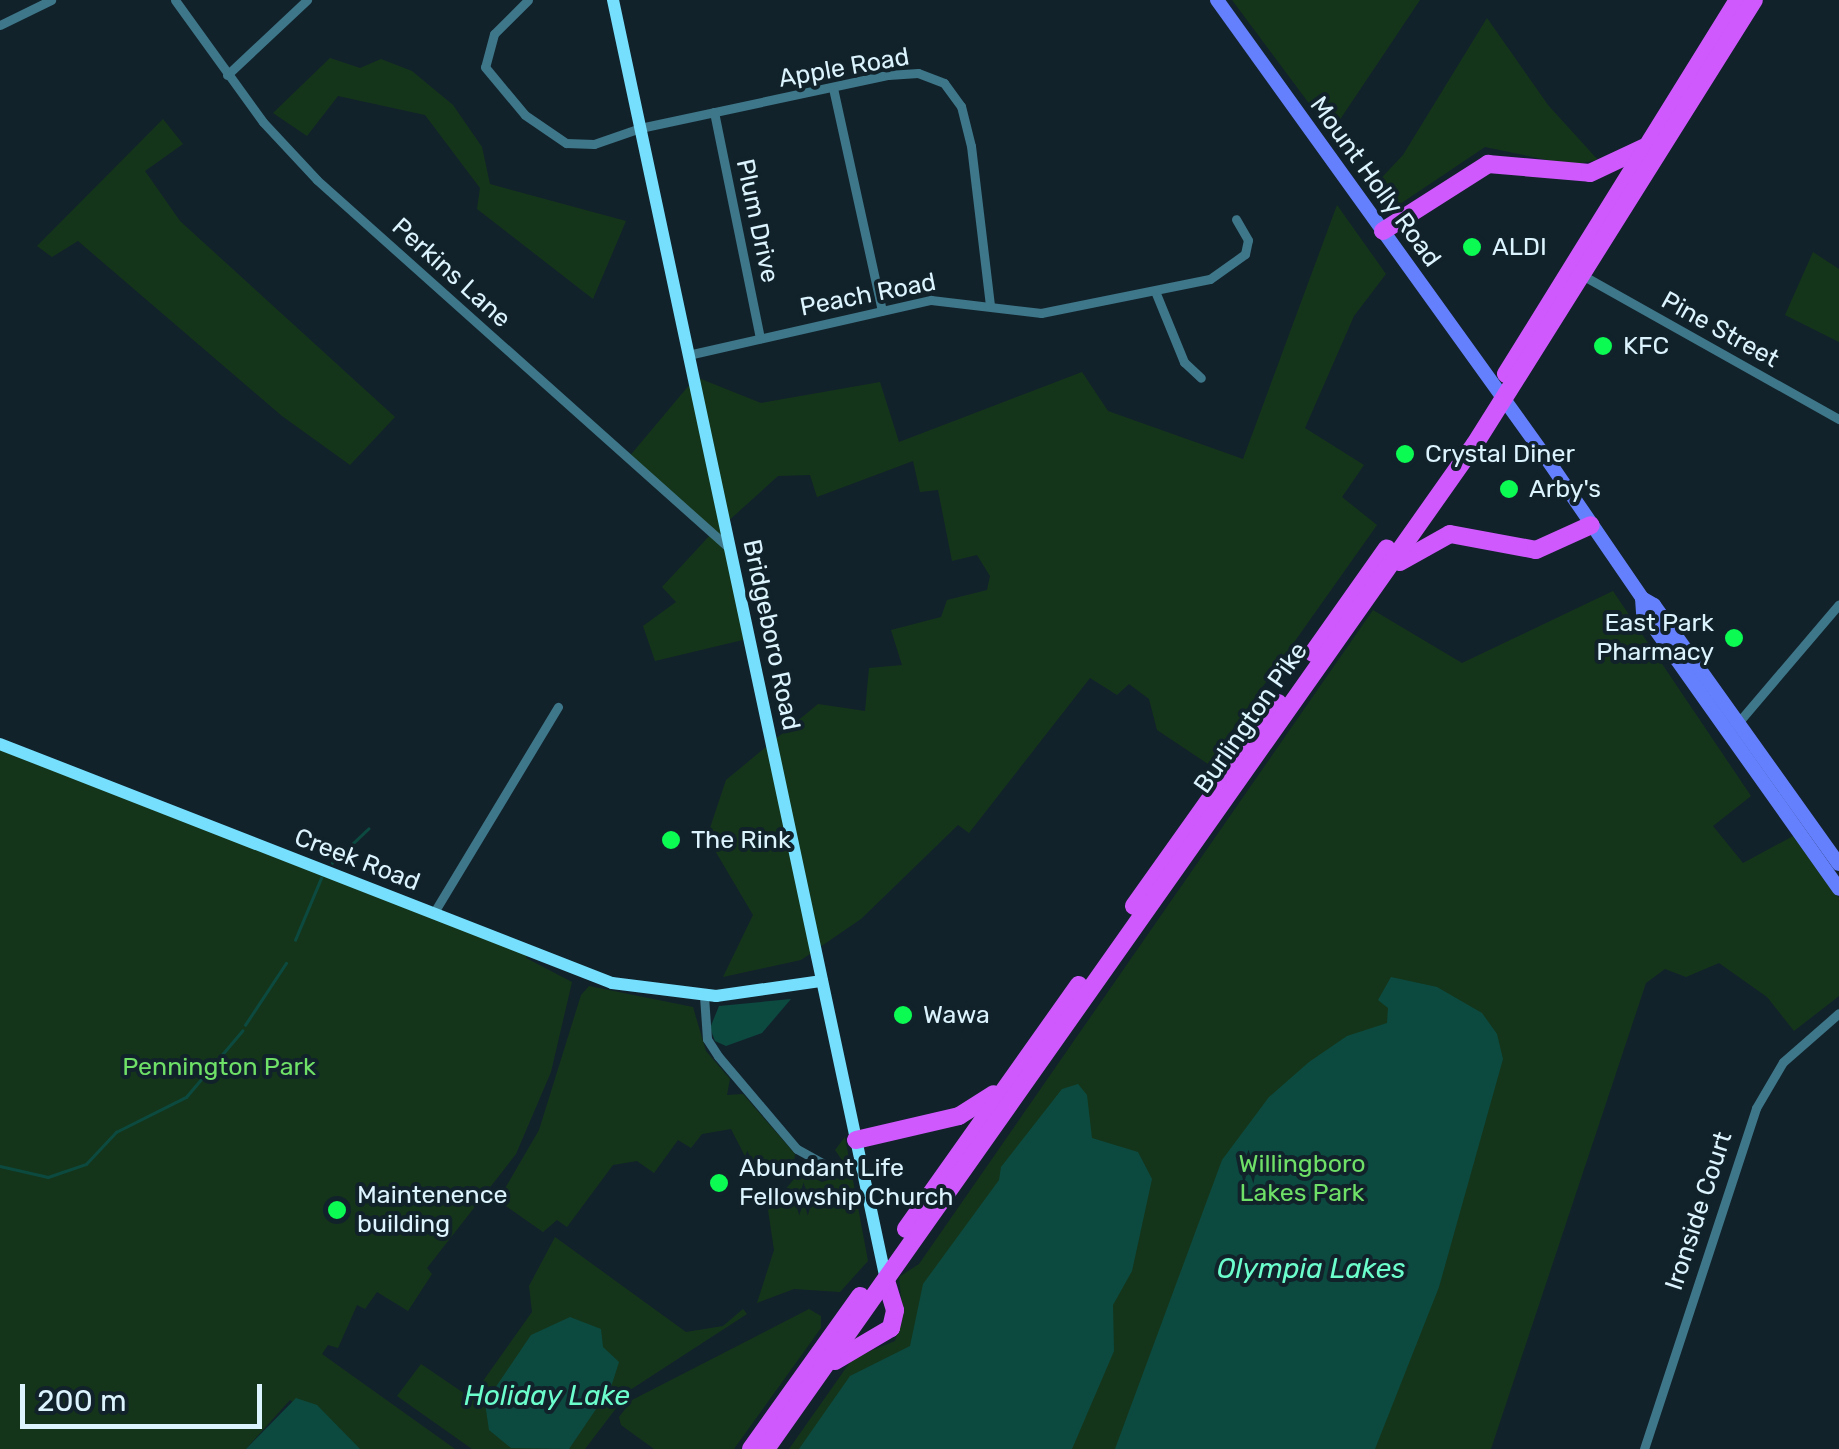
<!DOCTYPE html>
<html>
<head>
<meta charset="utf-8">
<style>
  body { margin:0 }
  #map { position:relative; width:1839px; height:1449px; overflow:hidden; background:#12222b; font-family:Rubik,sans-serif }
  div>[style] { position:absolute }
  .green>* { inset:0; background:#15351a }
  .water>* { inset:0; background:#0c4a40 }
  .stream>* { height:2.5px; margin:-1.25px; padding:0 1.25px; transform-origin:1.25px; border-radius:1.25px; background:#0c4a40 }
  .street>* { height:9px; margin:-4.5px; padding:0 4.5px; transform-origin:4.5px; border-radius:4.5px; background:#3e7789 }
  .secondary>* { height:12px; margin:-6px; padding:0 6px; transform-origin:6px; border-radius:6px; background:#75dffd }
  .primary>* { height:14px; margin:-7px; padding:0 7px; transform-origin:7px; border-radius:7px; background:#6580fd }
  .highway>* { height:18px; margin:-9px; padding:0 9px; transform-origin:9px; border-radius:9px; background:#cf59fd }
  .dots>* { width:28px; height:28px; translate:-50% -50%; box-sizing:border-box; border:5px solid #12222b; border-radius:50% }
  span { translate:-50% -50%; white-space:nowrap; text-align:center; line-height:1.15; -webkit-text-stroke:8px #12222b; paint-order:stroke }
  .street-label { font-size:25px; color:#dcf4fe }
  .poi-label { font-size:25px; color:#dcf4fe }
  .left { translate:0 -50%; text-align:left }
  .right { translate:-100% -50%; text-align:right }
  .park-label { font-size:25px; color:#6edf67 }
  .water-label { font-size:28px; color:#6cfdcc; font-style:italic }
  .scale { position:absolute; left:20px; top:1384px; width:242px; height:45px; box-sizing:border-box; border:5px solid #dcf4fe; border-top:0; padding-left:12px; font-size:30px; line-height:35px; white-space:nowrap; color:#dcf4fe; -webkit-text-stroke:8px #12222b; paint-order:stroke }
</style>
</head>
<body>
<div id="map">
  <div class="green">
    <i style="clip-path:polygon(1232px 0,1420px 0,1331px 133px)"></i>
    <i style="clip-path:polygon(1487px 18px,1548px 105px,1598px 160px,1571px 165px,1485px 147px,1400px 204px,1380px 207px,1372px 188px,1403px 155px)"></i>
    <i style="clip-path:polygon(330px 58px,360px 68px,381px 59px,412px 71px,453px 105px,482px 147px,490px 184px,626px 221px,593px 299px,477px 209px,480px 188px,425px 115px,338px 96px,307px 136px,273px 113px)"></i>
    <i style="clip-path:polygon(163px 119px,183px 144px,145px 171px,180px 221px,395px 417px,350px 465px,282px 416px,78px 241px,52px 257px,37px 246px)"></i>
    <i style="clip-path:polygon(1337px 205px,1386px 274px,1354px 316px,1305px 428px,1364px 465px,1342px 497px,1377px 525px,1208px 764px,1157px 730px,1149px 699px,1129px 684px,1117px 695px,1090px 678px,969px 833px,958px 825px,861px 919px,801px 960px,723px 977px,753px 915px,707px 837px,726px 780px,818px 704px,865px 711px,869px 668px,902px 665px,891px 630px,941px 617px,947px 600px,987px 590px,990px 576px,977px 555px,952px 561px,938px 490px,920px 492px,913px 461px,817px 497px,810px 475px,778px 476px,725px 524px,751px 638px,655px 661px,643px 626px,676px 602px,662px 587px,713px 532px,628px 458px,696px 377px,761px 403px,880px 382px,899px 442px,1082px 372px,1108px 411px,1243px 459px)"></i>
    <i style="clip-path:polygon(1813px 252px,1839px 269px,1839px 342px,1785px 315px)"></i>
    <i style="clip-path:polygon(1613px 591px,1751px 796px,1713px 826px,1743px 863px,1795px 835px,1839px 898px,1839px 996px,1794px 1031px,1767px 997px,1719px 963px,1686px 977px,1665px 969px,1646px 983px,1491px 1449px,789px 1449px,853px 1358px,895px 1341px,903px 1317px,899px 1277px,919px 1264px,1373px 610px,1462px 663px)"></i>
    <i style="clip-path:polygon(0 744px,529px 952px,526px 958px,572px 982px,551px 1072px,516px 1154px,427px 1268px,432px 1274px,408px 1311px,377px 1292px,365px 1309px,357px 1305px,338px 1348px,328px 1345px,322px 1354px,455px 1449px,360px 1449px,290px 1400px,246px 1449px,0 1449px)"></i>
    <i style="clip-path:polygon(589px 986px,693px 1007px,706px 1051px,730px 1079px,727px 1095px,743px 1094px,795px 1154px,794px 1164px,787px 1171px,780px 1166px,767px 1180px,763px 1160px,748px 1162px,731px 1129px,702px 1134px,691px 1148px,678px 1140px,654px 1173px,637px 1161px,613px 1165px,567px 1227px,557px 1220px,543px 1232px,503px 1204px,500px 1197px,539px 1130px,581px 995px)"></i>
    <i style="clip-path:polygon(845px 1137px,868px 1261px,840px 1292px,794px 1289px,757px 1303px,774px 1250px,768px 1210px,800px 1172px,822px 1182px,838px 1177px,844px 1163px,835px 1150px)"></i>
    <i style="clip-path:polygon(555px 1237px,686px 1332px,723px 1326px,743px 1309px,747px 1314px,630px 1390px,585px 1449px,472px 1449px,397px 1396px,421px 1364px,471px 1398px,532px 1312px,529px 1286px)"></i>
    <i style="clip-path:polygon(809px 1309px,821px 1316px,821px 1328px,734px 1449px,654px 1449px,621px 1425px,619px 1417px,632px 1400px)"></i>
  </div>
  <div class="water">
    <i style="clip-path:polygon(1391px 977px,1437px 987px,1482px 1013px,1497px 1034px,1503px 1059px,1439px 1287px,1375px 1449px,1115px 1449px,1222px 1160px,1269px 1097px,1309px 1062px,1347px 1036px,1387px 1023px,1388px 1008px,1378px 1000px)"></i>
    <i style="clip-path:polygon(791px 999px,762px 1033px,726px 1046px,715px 1041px,710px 1028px,719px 1006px)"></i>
    <i style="clip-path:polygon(1078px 1084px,1087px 1095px,1092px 1138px,1138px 1152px,1152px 1179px,1132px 1271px,1113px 1305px,1114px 1351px,1072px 1449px,799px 1449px,850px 1376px,910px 1346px,923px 1284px,999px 1180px,1001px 1167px,1062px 1089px)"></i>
    <i style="clip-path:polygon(570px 1317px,601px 1329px,603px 1347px,619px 1362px,611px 1387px,569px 1449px,511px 1448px,489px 1430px,485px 1403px,531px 1335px)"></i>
    <i style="clip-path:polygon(296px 1398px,317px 1405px,360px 1449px,246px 1449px)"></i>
  </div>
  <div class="stream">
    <i style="left:332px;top:863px;width:50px;rotate:-43.4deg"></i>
    <i style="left:295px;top:940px;width:67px;rotate:-67.2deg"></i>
    <i style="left:245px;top:1025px;width:74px;rotate:-56.5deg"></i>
    <i style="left:0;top:1166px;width:49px;rotate:12.9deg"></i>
    <i style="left:48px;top:1177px;width:40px;rotate:-18.9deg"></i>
    <i style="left:86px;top:1164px;width:44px;rotate:-46.8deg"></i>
    <i style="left:116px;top:1132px;width:78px;rotate:-26.6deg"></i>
    <i style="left:186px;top:1097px;width:87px;rotate:-49.7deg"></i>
  </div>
  <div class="street">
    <i style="left:175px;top:0;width:150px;rotate:54.2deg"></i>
    <i style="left:263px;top:122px;width:79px;rotate:47deg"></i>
    <i style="left:317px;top:180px;width:552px;rotate:41.77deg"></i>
    <i style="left:528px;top:0;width:48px;rotate:135deg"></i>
    <i style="left:494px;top:34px;width:34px;rotate:105deg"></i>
    <i style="left:485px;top:67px;width:62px;rotate:50.2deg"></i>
    <i style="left:525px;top:115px;width:50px;rotate:34.3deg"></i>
    <i style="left:566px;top:143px;width:28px;rotate:2deg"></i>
    <i style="left:594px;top:144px;width:49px;rotate:-19.2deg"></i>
    <i style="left:640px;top:128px;width:254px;rotate:-12.1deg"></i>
    <i style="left:888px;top:75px;width:30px;rotate:-4deg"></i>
    <i style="left:918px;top:73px;width:28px;rotate:21deg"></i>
    <i style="left:944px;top:83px;width:29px;rotate:54deg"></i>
    <i style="left:961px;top:106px;width:41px;rotate:76deg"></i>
    <i style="left:971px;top:146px;width:161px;rotate:83.2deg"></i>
    <i style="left:0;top:25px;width:57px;rotate:-26.1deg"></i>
    <i style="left:227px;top:75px;width:110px;rotate:-43.2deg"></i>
    <i style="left:833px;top:88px;width:228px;rotate:77.6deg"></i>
    <i style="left:714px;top:112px;width:231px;rotate:78.5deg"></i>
    <i style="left:1582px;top:275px;width:295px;rotate:29.3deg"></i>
    <i style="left:1155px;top:291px;width:77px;rotate:67.8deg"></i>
    <i style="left:1184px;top:362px;width:23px;rotate:43deg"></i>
    <i style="left:688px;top:355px;width:249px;rotate:-12.8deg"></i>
    <i style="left:931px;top:300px;width:111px;rotate:6.7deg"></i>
    <i style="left:1041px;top:313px;width:172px;rotate:-11.4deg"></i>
    <i style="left:1210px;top:279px;width:43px;rotate:-35.5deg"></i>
    <i style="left:1245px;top:254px;width:14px;rotate:-78deg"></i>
    <i style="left:1248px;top:240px;width:24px;rotate:-120deg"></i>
    <i style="left:1737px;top:724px;width:157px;rotate:-49.6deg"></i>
    <i style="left:433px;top:914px;width:242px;rotate:-58.9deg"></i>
    <i style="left:704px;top:996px;width:43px;rotate:86deg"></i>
    <i style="left:707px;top:1039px;width:20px;rotate:57deg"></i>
    <i style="left:718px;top:1056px;width:122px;rotate:49.7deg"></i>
    <i style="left:797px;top:1149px;width:38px;rotate:29deg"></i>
    <i style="left:1644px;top:1449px;width:359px;rotate:-71.8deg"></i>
    <i style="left:1756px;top:1108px;width:53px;rotate:-59.6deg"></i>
    <i style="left:1783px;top:1062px;width:74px;rotate:-41.2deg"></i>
  </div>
  <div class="secondary">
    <i style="left:613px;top:0;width:1309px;rotate:77.96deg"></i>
    <i style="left:0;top:744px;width:657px;rotate:21.33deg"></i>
    <i style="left:612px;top:983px;width:105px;rotate:7.1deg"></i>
    <i style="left:716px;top:996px;width:107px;rotate:-8.1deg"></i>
  </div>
  <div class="primary">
    <i style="left:1217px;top:0;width:565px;rotate:54.29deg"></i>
    <i style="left:1547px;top:459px;width:168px;rotate:55.6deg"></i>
    <i style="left:1642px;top:598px;width:14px;rotate:86deg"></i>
    <i style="left:1643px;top:612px;width:339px;rotate:54.7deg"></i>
    <i style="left:1642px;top:598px;width:14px;rotate:30deg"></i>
    <i style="left:1654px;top:605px;width:318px;rotate:54.5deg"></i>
  </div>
  <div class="highway">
    <i style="left:1383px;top:231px;width:125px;rotate:-32.5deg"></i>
    <i style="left:1488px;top:164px;width:102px;rotate:5deg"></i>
    <i style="left:1590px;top:173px;width:59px;rotate:-25.3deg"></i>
    <i style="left:1506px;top:374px;width:440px;rotate:-58.2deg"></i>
    <i style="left:1400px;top:562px;width:57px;rotate:-29.2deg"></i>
    <i style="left:1450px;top:534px;width:87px;rotate:10.5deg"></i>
    <i style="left:1536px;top:550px;width:60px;rotate:-24.4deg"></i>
    <i style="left:1313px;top:653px;width:128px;rotate:-54.8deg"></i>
    <i style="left:1134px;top:906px;width:249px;rotate:-54.6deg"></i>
    <i style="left:856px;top:1140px;width:106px;rotate:-13.1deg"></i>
    <i style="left:959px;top:1116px;width:41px;rotate:-32.2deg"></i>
    <i style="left:906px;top:1229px;width:299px;rotate:-54.7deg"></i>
    <i style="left:835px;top:1361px;width:65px;rotate:-30.5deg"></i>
    <i style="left:891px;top:1328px;width:18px;rotate:-77deg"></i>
    <i style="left:895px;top:1310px;width:31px;rotate:-107deg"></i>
    <i style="left:751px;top:1449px;width:188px;rotate:-54.5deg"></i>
    <i style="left:766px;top:1449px;width:1230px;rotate:-54.8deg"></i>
    <i style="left:1475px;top:444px;width:524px;rotate:-57.86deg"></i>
  </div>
  <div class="dots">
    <i style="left:1472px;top:247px;background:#0bfb53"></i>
    <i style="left:1603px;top:346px;background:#0bfb53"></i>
    <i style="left:1405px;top:454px;background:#0bfb53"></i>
    <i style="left:1509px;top:489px;background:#0bfb53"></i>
    <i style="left:1734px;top:638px;background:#0bfb53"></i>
    <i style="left:671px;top:840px;background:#0bfb53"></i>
    <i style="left:903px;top:1015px;background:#0bfb53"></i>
    <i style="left:719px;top:1183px;background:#0bfb53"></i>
    <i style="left:337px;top:1210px;background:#0bfb53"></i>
  </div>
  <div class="street-label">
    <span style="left:844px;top:68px;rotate:-10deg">Apple Road</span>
    <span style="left:1375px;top:182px;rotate:54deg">Mount Holly Road</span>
    <span style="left:757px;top:221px;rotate:78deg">Plum Drive</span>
    <span style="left:451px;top:273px;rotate:42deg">Perkins Lane</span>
    <span style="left:868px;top:295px;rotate:-11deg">Peach Road</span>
    <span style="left:1720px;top:330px;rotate:29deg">Pine Street</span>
    <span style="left:771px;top:635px;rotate:78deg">Bridgeboro Road</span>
    <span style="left:1251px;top:718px;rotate:-55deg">Burlington Pike</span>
    <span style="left:357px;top:860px;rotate:21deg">Creek Road</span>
    <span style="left:1699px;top:1211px;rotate:-72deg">Ironside Court</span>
  </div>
  <div class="poi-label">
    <span class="left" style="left:1492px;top:247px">ALDI</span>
    <span class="left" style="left:1623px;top:346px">KFC</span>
    <span class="left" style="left:1425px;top:454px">Crystal Diner</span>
    <span class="left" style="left:1529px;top:489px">Arby's</span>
    <span class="right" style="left:1714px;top:638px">East Park<br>Pharmacy</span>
    <span class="left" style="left:691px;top:840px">The Rink</span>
    <span class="left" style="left:923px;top:1015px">Wawa</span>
    <span class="left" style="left:739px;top:1183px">Abundant Life<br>Fellowship Church</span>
    <span class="left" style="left:357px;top:1210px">Maintenence<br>building</span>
  </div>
  <div class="park-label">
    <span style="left:219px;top:1067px">Pennington Park</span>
    <span style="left:1302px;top:1179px">Willingboro<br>Lakes Park</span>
  </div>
  <div class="water-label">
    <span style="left:1311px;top:1269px">Olympia Lakes</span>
    <span style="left:547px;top:1396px">Holiday Lake</span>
  </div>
  <div class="scale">200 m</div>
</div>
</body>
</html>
